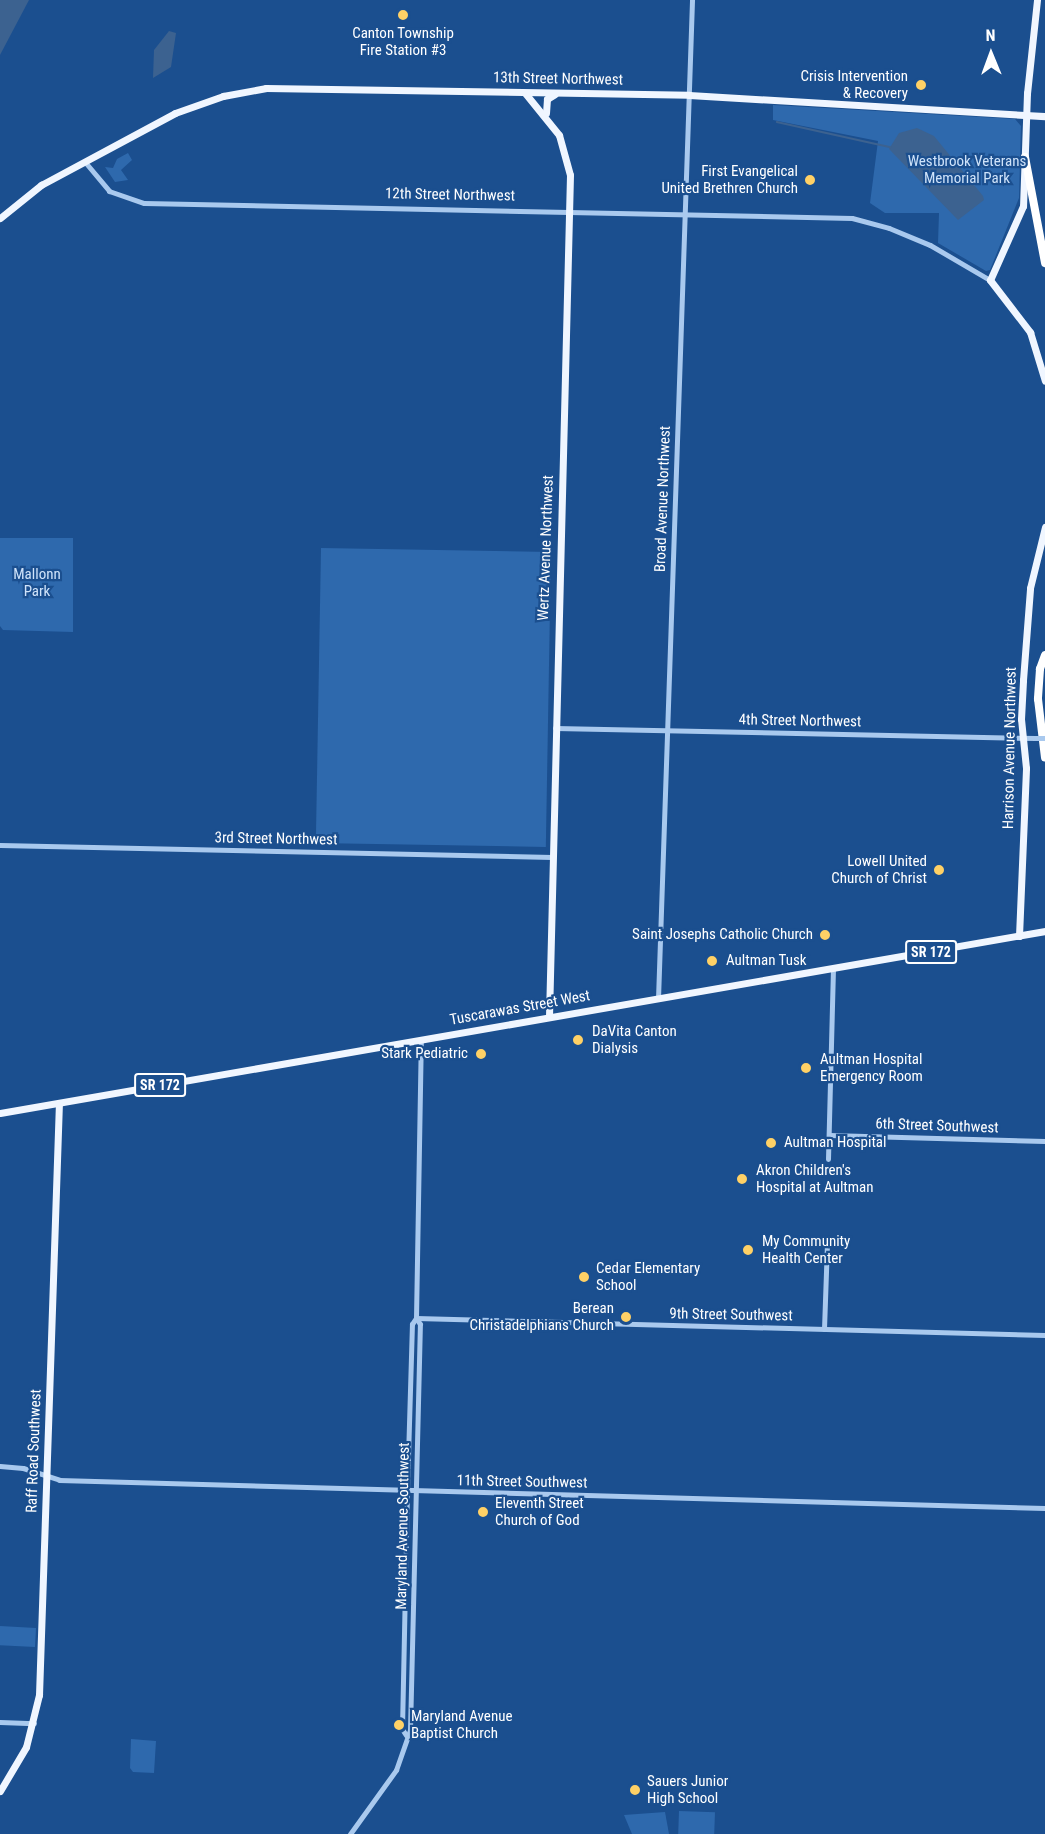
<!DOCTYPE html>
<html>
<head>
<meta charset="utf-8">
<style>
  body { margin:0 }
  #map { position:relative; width:1045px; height:1834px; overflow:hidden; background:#1b4f8f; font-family:"Roboto Condensed",sans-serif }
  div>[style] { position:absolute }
  .green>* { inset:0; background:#2e69ad; transform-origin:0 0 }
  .water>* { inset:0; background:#3c6290 }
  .stream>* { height:1.5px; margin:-0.75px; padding:0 0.75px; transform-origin:0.75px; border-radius:0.75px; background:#3c6290 }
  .minor>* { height:5px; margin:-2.5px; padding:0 2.5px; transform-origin:2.5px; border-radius:2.5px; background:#a9c9ee }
  .major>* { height:7px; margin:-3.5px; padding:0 3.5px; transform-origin:3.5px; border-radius:3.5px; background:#f0f6ff }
  .highway>* { height:8px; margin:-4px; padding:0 4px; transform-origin:4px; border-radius:4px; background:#fff }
  .minor-bridge>* { height:5px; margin:-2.5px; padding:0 2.5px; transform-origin:2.5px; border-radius:2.5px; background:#a9c9ee }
  .dots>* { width:16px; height:16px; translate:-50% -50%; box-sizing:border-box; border:3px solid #1b4f8f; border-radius:50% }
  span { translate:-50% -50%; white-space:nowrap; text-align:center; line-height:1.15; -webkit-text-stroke:4.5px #1b4f8f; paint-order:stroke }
  .shield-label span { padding:2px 4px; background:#1b4f8f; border:2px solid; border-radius:4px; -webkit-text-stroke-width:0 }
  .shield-label { font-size:14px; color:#fff; font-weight:700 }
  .poi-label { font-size:15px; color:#fff }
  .right { translate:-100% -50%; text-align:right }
  .left { translate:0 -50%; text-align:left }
  .street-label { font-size:15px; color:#fff }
  .park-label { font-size:15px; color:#cfe3fa }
  .north { position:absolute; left:961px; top:24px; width:60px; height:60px; -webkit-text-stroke:4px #1b4f8f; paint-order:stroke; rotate:359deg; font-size:16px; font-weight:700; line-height:24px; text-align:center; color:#fff }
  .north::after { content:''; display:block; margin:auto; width:21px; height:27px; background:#fff; clip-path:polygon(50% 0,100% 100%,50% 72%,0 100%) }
</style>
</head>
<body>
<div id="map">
  <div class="green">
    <i style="clip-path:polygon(773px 105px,1015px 119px,1021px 126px,1019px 198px,990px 270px,986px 271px,938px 243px,939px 213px,885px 213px,870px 203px,878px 141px,773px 120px)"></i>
    <i style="clip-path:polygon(128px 153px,132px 160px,121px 170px,128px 180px,115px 182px,105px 167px,113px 168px,117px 159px)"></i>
    <i style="clip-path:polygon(0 538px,73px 538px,73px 632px,3px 630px,0 626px)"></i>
    <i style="left:321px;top:548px;width:230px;height:295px;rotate:1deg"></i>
    <i style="left:36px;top:1628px;width:19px;height:36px;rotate:93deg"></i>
    <i style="clip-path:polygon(131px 1739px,156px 1741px,154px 1773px,133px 1772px,130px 1768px)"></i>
    <i style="left:679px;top:1811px;width:36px;height:23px;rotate:2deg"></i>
    <i style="clip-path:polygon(665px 1812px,669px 1834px,632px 1834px,624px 1815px)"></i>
  </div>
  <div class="water">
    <i style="clip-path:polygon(0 0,29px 0,0 55px)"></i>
    <i style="clip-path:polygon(169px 31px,176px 33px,171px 67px,153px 78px,154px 50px)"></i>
    <i style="clip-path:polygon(917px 128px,934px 136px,983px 196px,984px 200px,958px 220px,889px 149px,899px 133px)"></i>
  </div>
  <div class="stream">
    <i style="left:777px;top:122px;width:116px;rotate:12.5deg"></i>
  </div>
  <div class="minor">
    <i style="left:85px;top:162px;width:38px;rotate:50deg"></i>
    <i style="left:109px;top:191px;width:37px;rotate:19deg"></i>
    <i style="left:144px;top:203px;width:708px;rotate:1.21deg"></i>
    <i style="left:852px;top:218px;width:38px;rotate:15deg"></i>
    <i style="left:889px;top:228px;width:44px;rotate:22.5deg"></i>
    <i style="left:930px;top:245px;width:69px;rotate:30.3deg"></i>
    <i style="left:555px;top:728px;width:481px;rotate:1.2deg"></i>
    <i style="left:0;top:845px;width:552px;rotate:1.25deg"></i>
    <i style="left:658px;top:999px;width:1000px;rotate:-88.05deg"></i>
    <i style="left:829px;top:1135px;width:216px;rotate:1.6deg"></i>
    <i style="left:828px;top:1159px;width:190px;rotate:-88.5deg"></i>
    <i style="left:416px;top:1318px;width:629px;rotate:1.55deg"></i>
    <i style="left:824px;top:1329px;width:88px;rotate:-88deg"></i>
    <i style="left:0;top:1466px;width:23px;rotate:5deg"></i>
    <i style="left:23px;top:1468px;width:38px;rotate:18deg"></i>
    <i style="left:59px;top:1480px;width:986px;rotate:1.63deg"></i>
    <i style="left:0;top:1722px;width:34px;rotate:2deg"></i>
    <i style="left:406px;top:1735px;width:7px;rotate:-124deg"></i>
    <i style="left:402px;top:1729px;width:238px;rotate:-88.8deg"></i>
    <i style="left:407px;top:1491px;width:167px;rotate:-88.3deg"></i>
    <i style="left:412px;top:1324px;width:7px;rotate:-56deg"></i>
    <i style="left:350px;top:1834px;width:79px;rotate:-54.3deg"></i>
    <i style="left:396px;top:1770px;width:42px;rotate:-70.7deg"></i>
    <i style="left:410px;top:1730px;width:406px;rotate:-88.6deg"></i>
    <i style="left:420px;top:1324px;width:7px;rotate:-124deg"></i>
    <i style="left:416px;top:1318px;width:279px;rotate:-89deg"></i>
  </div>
  <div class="major">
    <i style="left:1037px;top:0;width:94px;rotate:96.1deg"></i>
    <i style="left:1027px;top:93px;width:113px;rotate:92deg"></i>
    <i style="left:1023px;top:206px;width:81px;rotate:114deg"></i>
    <i style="left:990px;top:280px;width:66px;rotate:52.4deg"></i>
    <i style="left:1030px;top:332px;width:51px;rotate:73deg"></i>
    <i style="left:525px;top:93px;width:54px;rotate:51deg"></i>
    <i style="left:559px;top:135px;width:41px;rotate:74.6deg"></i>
    <i style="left:570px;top:175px;width:842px;rotate:91.43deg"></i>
    <i style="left:546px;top:113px;width:14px;rotate:-86deg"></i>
    <i style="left:547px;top:99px;width:9px;rotate:-32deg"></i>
    <i style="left:0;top:218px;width:53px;rotate:-38.8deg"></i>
    <i style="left:41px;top:185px;width:152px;rotate:-28.2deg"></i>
    <i style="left:175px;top:113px;width:51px;rotate:-19.5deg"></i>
    <i style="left:223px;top:96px;width:44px;rotate:-10.5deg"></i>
    <i style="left:266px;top:88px;width:423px;rotate:0.9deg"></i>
    <i style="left:689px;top:95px;width:357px;rotate:3.4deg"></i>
    <i style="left:1019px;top:936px;width:168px;rotate:-87.6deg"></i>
    <i style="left:1026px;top:768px;width:49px;rotate:-95.8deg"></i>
    <i style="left:1021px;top:719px;width:39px;rotate:-87deg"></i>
    <i style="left:1023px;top:680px;width:92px;rotate:-85.6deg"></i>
    <i style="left:1030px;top:588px;width:63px;rotate:-76.2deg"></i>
    <i style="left:0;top:1113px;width:1061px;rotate:-9.88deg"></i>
    <i style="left:0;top:1791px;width:51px;rotate:-59.4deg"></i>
    <i style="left:26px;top:1747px;width:54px;rotate:-76deg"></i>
    <i style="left:39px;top:1695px;width:592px;rotate:-88.07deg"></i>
  </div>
  <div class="highway">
    <i style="left:1025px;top:157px;width:108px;rotate:79.3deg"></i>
    <i style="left:1045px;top:655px;width:15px;rotate:110deg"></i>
    <i style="left:1040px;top:669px;width:30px;rotate:94deg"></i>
    <i style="left:1038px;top:699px;width:59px;rotate:83.2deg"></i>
  </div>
  <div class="minor-bridge">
    <i style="left:1036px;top:738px;width:9px"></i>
  </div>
  <div class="dots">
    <i style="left:403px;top:15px;background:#ffd166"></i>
    <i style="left:921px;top:85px;background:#ffd166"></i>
    <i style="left:810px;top:180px;background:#ffd166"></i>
    <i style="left:939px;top:870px;background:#ffd166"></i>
    <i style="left:825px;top:935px;background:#ffd166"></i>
    <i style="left:712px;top:961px;background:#ffd166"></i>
    <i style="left:578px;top:1040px;background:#ffd166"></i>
    <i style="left:481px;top:1054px;background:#ffd166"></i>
    <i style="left:806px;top:1068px;background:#ffd166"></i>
    <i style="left:771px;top:1143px;background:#ffd166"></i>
    <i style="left:742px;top:1179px;background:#ffd166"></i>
    <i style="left:748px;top:1250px;background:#ffd166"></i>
    <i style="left:584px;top:1277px;background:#ffd166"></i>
    <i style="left:626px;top:1317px;background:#ffd166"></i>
    <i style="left:483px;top:1512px;background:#ffd166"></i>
    <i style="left:399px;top:1725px;background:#ffd166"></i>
    <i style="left:635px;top:1790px;background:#ffd166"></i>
  </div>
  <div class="shield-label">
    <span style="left:931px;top:952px">SR 172</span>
    <span style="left:160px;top:1085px">SR 172</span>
  </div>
  <div class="poi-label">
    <span style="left:403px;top:42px">Canton Township<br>Fire Station #3</span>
    <span class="right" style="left:908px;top:85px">Crisis Intervention<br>&amp; Recovery</span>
    <span class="right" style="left:798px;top:180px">First Evangelical<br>United Brethren Church</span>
    <span class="right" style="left:927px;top:870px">Lowell United<br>Church of Christ</span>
    <span class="right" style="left:813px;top:935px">Saint Josephs Catholic Church</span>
    <span class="left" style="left:726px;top:961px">Aultman Tusk</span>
    <span class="left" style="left:592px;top:1040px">DaVita Canton<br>Dialysis</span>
    <span class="right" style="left:468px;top:1054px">Stark Pediatric</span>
    <span class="left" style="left:820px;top:1068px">Aultman Hospital<br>Emergency Room</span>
    <span class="left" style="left:784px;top:1143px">Aultman Hospital</span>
    <span class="left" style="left:756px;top:1179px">Akron Children's<br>Hospital at Aultman</span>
    <span class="left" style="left:762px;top:1250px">My Community<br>Health Center</span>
    <span class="left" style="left:596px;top:1277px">Cedar Elementary<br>School</span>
    <span class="right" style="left:614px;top:1317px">Berean<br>Christadelphians Church</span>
    <span class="left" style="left:495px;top:1512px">Eleventh Street<br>Church of God</span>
    <span class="left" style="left:411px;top:1725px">Maryland Avenue<br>Baptist Church</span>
    <span class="left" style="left:647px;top:1790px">Sauers Junior<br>High School</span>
  </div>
  <div class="street-label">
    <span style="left:558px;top:79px;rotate:1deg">13th Street Northwest</span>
    <span style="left:450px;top:195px;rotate:1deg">12th Street Northwest</span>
    <span style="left:663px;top:499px;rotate:-88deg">Broad Avenue Northwest</span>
    <span style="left:546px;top:548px;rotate:-88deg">Wertz Avenue Northwest</span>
    <span style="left:800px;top:721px;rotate:1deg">4th Street Northwest</span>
    <span style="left:1010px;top:748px;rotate:-89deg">Harrison Avenue Northwest</span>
    <span style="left:276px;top:839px;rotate:1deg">3rd Street Northwest</span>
    <span style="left:520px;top:1008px;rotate:-10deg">Tuscarawas Street West</span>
    <span style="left:937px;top:1126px;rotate:2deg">6th Street Southwest</span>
    <span style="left:731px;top:1315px;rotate:1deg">9th Street Southwest</span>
    <span style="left:34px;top:1451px;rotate:-88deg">Raff Road Southwest</span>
    <span style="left:522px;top:1482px;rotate:1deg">11th Street Southwest</span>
    <span style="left:403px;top:1526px;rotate:-89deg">Maryland Avenue Southwest</span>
  </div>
  <div class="park-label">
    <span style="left:967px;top:170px">Westbrook Veterans<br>Memorial Park</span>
    <span style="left:37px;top:583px">Mallonn<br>Park</span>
  </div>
  <div class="north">N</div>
</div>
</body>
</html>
